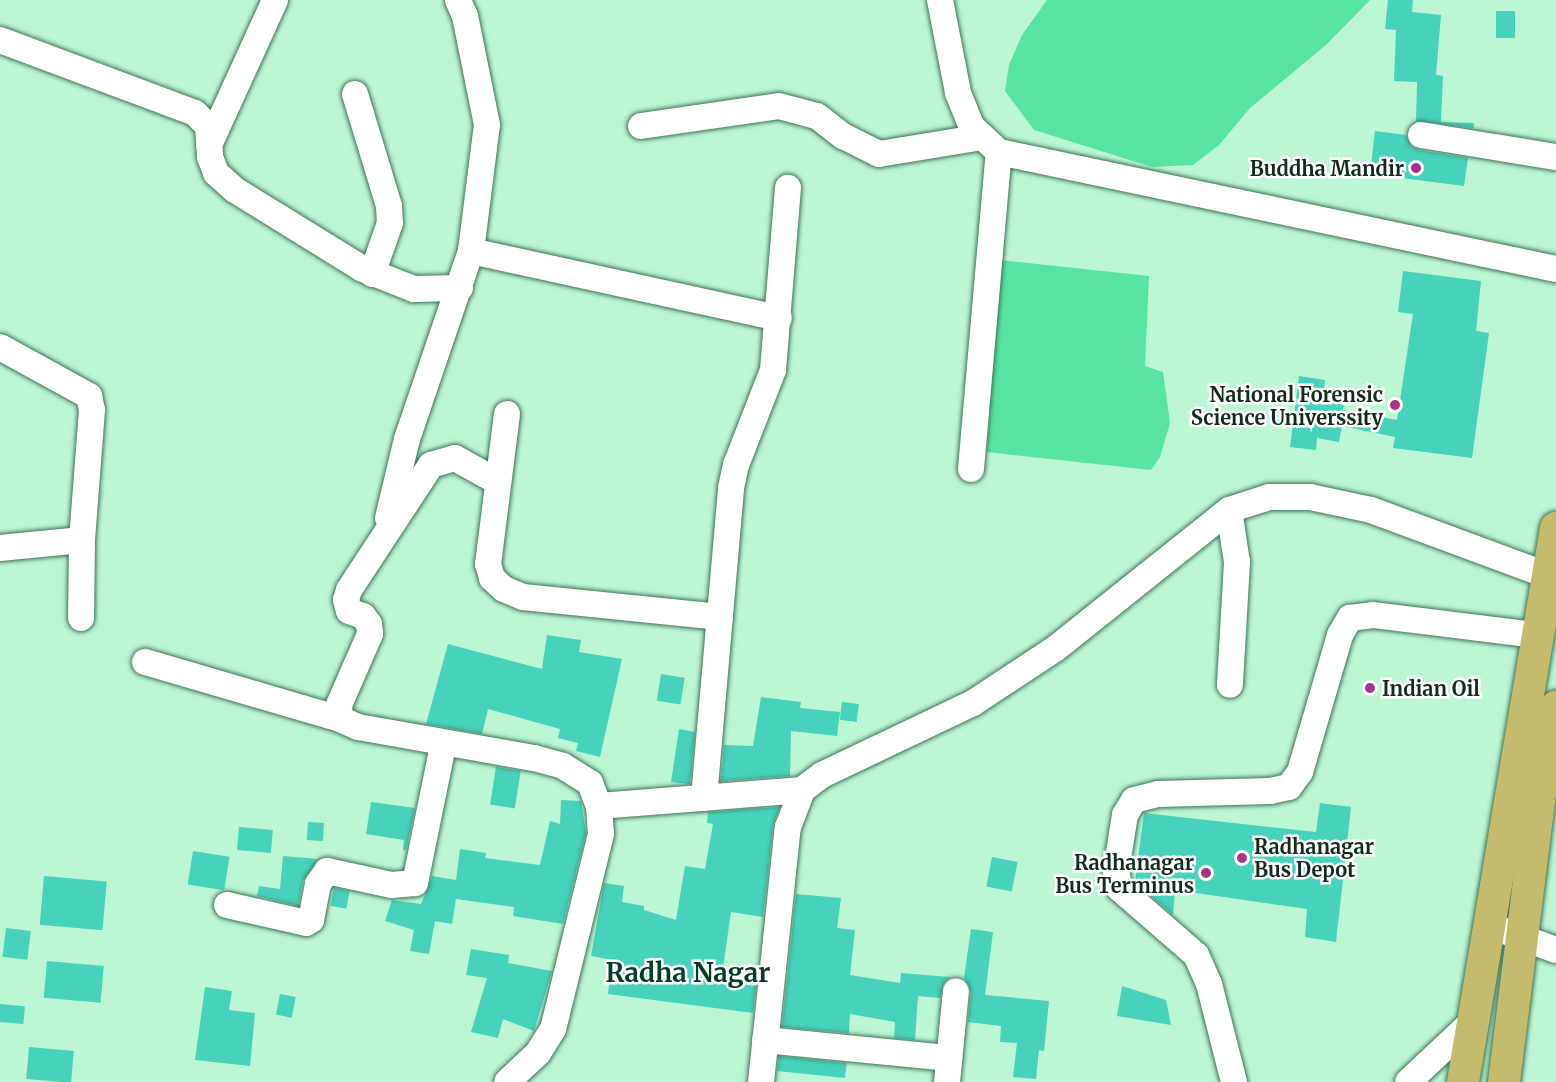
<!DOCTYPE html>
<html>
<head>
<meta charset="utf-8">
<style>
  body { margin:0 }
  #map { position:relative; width:1556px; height:1082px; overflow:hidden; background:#bcf6d5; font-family:Merriweather,serif }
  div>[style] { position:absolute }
  .water>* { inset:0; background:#57e4a2 }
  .building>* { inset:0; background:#46d2bb; transform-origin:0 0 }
  .roads { filter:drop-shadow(0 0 2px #3c7256) drop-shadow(0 0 2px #3c7256) }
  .minor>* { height:26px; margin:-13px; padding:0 13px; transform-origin:13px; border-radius:13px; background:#fff }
  .major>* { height:32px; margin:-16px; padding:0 16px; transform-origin:16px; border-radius:16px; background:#c5bb6c }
  .dots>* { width:16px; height:16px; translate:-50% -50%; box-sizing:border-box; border:3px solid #fff; border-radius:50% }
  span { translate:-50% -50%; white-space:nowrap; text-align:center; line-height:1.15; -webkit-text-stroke:5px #fff; paint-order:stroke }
  .poi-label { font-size:20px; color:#132a1e; font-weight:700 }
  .right { translate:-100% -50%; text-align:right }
  .left { translate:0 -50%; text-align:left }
  .district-label { font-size:26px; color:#003e25; font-weight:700 }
</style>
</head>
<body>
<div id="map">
  <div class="water">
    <i style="clip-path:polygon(1047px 0,1370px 0,1327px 44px,1250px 108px,1219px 145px,1193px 165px,1152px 167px,1034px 130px,1005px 91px,1009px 65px,1022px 35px)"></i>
    <i style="clip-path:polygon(999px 260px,1149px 276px,1145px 366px,1163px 372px,1170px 423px,1160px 457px,1151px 470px,987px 452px)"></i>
  </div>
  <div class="building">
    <i style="clip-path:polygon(1388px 0,1413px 0,1412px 12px,1441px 15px,1436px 75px,1443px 76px,1441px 122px,1474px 123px,1474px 128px,1416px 121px,1417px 82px,1394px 81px,1396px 30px,1385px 29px)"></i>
    <i style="left:1496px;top:11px;width:19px;height:27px"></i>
    <i style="clip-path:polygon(1375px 131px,1406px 135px,1411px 146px,1419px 150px,1468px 158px,1464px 186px,1370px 174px)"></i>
    <i style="clip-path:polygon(1403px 271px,1481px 281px,1476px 331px,1489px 333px,1472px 458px,1393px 448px,1395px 437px,1342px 426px,1339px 442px,1317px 438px,1316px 450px,1290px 447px,1299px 376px,1325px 380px,1324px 389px,1345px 393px,1343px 410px,1397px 420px,1413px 314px,1398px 312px)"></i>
    <i style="clip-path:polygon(547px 635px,581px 640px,579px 652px,622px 659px,600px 757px,576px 751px,578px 743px,558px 738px,560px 729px,488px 709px,482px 734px,426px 724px,448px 644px,542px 669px)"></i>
    <i style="left:661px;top:674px;width:24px;height:27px;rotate:9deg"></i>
    <i style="clip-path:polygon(761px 697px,801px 702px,800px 708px,840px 712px,837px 736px,791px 731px,790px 776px,721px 781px,724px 745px,753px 746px)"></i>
    <i style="left:842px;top:702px;width:17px;height:18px;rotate:7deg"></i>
    <i style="clip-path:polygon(679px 729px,695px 732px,690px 784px,671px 782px)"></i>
    <i style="left:496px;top:767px;width:25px;height:38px;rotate:9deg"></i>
    <i style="clip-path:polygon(561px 800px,581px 801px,586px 833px,563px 924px,513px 916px,514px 907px,456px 899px,452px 924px,435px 921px,429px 954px,410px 951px,414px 930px,385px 921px,392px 900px,421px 904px,432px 876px,456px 880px,460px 849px,486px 853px,485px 858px,540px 865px,550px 821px,560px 824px)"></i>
    <i style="clip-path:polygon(371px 802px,415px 808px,406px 850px,403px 850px,404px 840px,366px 834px)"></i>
    <i style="clip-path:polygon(1320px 803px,1351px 807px,1336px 942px,1305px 937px,1307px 909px,1175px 890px,1173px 915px,1145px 891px,1146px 885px,1135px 882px,1144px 813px,1316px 832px)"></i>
    <i style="clip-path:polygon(780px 807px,773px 825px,763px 917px,731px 912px,721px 982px,756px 986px,753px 1013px,608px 994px,612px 960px,591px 956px,604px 883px,624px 886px,622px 902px,644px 906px,644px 910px,676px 920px,685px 866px,705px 869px,713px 824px,707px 823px,708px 812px)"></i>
    <i style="left:308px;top:822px;width:16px;height:18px;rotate:4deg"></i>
    <i style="left:239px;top:827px;width:34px;height:23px;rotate:5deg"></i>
    <i style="left:193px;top:851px;width:37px;height:34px;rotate:9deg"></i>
    <i style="clip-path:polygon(283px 856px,318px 859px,303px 881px,298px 906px,257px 896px,259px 886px,280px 889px)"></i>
    <i style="left:992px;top:857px;width:26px;height:30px;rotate:11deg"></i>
    <i style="left:44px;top:876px;width:63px;height:49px;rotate:5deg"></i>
    <i style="left:334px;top:888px;width:16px;height:18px;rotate:11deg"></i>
    <i style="clip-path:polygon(796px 894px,841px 898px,837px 928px,855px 930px,850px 975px,900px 983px,901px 973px,950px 977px,944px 983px,940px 998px,918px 996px,915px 1040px,894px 1038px,895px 1022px,850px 1014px,849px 1033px,782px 1027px)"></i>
    <i style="left:6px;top:928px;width:25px;height:29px;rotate:7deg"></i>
    <i style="clip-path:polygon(971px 929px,993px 932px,985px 995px,1049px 1001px,1044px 1051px,1039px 1050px,1036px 1079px,1013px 1077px,1017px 1043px,1000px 1042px,1001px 1026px,968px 1022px,971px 992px,964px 978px)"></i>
    <i style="clip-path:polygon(471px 949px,509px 955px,508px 963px,552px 971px,534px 1031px,503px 1019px,498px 1038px,471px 1032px,487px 978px,466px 975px)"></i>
    <i style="left:47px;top:961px;width:57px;height:37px;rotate:5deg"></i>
    <i style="clip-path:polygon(1122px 986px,1166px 1000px,1171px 1025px,1117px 1016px)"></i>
    <i style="clip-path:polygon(205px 987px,232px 991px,229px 1010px,255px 1013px,250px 1066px,195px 1060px)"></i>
    <i style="left:280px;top:994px;width:16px;height:21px;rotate:11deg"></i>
    <i style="left:0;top:1004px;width:25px;height:18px;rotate:5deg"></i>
    <i style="left:29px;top:1047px;width:45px;height:32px;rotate:5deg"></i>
    <i style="left:779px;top:1056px;width:68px;height:15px;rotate:6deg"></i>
  </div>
  <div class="roads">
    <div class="minor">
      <i style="left:940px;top:0;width:95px;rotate:79deg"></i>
      <i style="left:958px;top:93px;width:35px;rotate:68deg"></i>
      <i style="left:971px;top:126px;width:38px;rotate:43deg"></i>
      <i style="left:999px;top:152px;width:569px;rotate:11.86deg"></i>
      <i style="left:0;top:40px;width:208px;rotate:20.5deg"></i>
      <i style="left:195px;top:113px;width:18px;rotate:45deg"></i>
      <i style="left:208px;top:126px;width:31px;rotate:86deg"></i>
      <i style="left:210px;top:157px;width:17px;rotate:69deg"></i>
      <i style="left:216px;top:173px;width:25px;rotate:42deg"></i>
      <i style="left:235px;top:190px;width:150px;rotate:31.7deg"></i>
      <i style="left:363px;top:269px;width:55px;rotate:21.4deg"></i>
      <i style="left:414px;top:289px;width:46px;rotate:-1.2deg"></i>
      <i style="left:355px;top:94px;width:117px;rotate:73.1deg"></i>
      <i style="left:389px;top:206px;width:17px;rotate:87deg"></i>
      <i style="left:390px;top:223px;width:54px;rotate:109.4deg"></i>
      <i style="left:641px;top:126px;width:139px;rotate:-8.2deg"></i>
      <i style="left:779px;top:106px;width:39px;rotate:15deg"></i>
      <i style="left:817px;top:116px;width:33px;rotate:38deg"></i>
      <i style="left:843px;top:136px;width:40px;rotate:26.6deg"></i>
      <i style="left:879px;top:154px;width:105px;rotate:-9.3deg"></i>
      <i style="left:1421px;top:135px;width:137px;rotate:9.3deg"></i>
      <i style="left:209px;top:145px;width:159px;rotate:-65.5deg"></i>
      <i style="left:471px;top:251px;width:315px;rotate:12.3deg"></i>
      <i style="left:0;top:347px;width:102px;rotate:28.8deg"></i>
      <i style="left:89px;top:396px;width:14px;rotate:78deg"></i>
      <i style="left:92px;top:410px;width:130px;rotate:94.4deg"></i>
      <i style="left:82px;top:540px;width:78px;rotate:90.7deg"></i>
      <i style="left:507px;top:414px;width:151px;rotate:97.2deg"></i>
      <i style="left:488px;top:564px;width:15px;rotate:74deg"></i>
      <i style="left:492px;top:578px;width:16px;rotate:43deg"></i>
      <i style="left:504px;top:589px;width:21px;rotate:23deg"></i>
      <i style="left:523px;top:597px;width:198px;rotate:5.8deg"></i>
      <i style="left:971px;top:469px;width:318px;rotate:-85deg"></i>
      <i style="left:498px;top:482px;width:49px;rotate:-150.8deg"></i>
      <i style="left:455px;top:458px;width:25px;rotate:164deg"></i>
      <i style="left:431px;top:465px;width:149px;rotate:123.3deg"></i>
      <i style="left:349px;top:590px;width:10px;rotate:107deg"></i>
      <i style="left:346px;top:600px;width:11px;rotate:75deg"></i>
      <i style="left:349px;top:611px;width:15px;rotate:20deg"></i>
      <i style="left:363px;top:616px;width:10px;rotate:53deg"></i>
      <i style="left:369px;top:624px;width:10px;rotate:84deg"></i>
      <i style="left:370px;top:634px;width:77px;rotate:113.6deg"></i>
      <i style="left:339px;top:705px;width:14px;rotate:86deg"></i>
      <i style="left:340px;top:719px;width:20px;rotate:24deg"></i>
      <i style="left:358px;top:727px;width:179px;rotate:10deg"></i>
      <i style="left:534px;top:758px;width:30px;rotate:15deg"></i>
      <i style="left:563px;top:766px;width:32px;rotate:32deg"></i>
      <i style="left:590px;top:783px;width:25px;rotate:69deg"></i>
      <i style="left:599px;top:806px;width:28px;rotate:86deg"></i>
      <i style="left:601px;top:834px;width:201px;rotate:103.8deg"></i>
      <i style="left:553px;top:1029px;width:28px;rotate:122deg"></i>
      <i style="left:538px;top:1053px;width:42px;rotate:136.9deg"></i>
      <i style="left:1229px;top:510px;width:53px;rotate:81.3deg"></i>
      <i style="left:1237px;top:562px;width:123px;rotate:93.3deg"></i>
      <i style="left:388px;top:518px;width:81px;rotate:-76.5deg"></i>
      <i style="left:407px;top:439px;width:199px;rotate:-71.2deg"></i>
      <i style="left:471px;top:251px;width:127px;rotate:-82.8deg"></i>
      <i style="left:487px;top:125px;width:111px;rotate:-101.4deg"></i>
      <i style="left:465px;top:16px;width:17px;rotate:-114deg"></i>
      <i style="left:0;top:548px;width:82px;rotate:-5.6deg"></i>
      <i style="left:145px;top:662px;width:203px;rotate:16.3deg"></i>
      <i style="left:704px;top:798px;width:311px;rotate:-85deg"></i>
      <i style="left:731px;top:488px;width:24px;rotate:-78deg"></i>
      <i style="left:736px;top:465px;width:102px;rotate:-68.7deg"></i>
      <i style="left:773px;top:370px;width:183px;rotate:-85.3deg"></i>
      <i style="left:599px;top:806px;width:204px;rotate:-4.5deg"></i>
      <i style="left:227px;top:905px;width:81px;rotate:12.8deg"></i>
      <i style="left:306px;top:923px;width:6px;rotate:-31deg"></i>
      <i style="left:311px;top:920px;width:37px;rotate:-79deg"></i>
      <i style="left:318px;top:884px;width:16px;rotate:-55deg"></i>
      <i style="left:327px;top:871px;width:66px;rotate:12.2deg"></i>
      <i style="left:392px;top:885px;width:23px;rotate:-5deg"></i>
      <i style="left:415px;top:883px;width:141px;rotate:-78.5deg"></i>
      <i style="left:1491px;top:926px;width:69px;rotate:20.3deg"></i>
      <i style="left:765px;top:1040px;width:185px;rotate:5.6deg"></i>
      <i style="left:761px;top:1082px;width:256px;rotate:-84deg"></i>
      <i style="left:788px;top:827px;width:40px;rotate:-69deg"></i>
      <i style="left:802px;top:790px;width:25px;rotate:-37deg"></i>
      <i style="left:822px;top:775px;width:167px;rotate:-25.5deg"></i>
      <i style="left:973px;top:703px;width:98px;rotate:-33.4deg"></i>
      <i style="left:1055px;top:649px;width:223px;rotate:-38.6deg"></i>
      <i style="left:1229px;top:510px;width:42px;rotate:-18deg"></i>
      <i style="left:1269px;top:497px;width:41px"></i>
      <i style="left:1310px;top:497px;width:62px;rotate:12deg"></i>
      <i style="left:1371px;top:510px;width:188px;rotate:20.3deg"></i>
      <i style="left:947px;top:1082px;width:91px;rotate:-84.4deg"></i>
      <i style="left:1234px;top:1082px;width:101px;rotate:-104.3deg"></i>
      <i style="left:1209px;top:984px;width:32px;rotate:-114deg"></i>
      <i style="left:1196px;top:955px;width:101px;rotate:-139deg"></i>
      <i style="left:1120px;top:889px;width:18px;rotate:-103deg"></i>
      <i style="left:1116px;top:871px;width:57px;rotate:-80.9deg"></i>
      <i style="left:1125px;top:815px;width:17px;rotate:-59deg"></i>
      <i style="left:1134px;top:800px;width:25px;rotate:-14deg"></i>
      <i style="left:1158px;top:794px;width:112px;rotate:-1.5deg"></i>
      <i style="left:1270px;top:791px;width:19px;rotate:-12deg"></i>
      <i style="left:1289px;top:787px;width:19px;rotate:-54deg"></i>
      <i style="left:1300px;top:772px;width:143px;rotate:-73.7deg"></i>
      <i style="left:1340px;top:635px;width:20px;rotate:-60deg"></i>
      <i style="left:1350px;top:618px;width:23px;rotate:-7deg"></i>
      <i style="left:1373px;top:615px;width:164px;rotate:7deg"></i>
      <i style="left:1408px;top:1082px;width:91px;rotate:-43.2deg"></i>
    </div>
    <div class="major">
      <i style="left:1463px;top:1082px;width:562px;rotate:-80.47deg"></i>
      <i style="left:1504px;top:1082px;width:283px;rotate:-82.9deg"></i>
      <i style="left:1539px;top:801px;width:96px;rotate:-79.7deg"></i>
    </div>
  </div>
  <div class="dots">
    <i style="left:1416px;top:168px;background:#a8328a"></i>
    <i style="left:1395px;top:405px;background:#a8328a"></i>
    <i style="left:1370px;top:688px;background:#a8328a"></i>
    <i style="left:1242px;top:858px;background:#a8328a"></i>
    <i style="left:1206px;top:873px;background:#a8328a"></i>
  </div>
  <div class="poi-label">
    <span class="right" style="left:1404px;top:168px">Buddha Mandir</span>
    <span class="right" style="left:1383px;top:406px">National Forensic<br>Science Universsity</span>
    <span class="left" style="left:1382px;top:688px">Indian Oil</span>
    <span class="left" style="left:1254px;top:858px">Radhanagar<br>Bus Depot</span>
    <span class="right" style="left:1194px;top:874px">Radhanagar<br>Bus Terminus</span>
  </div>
  <div class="district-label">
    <span style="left:688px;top:973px">Radha Nagar</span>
  </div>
</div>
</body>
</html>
